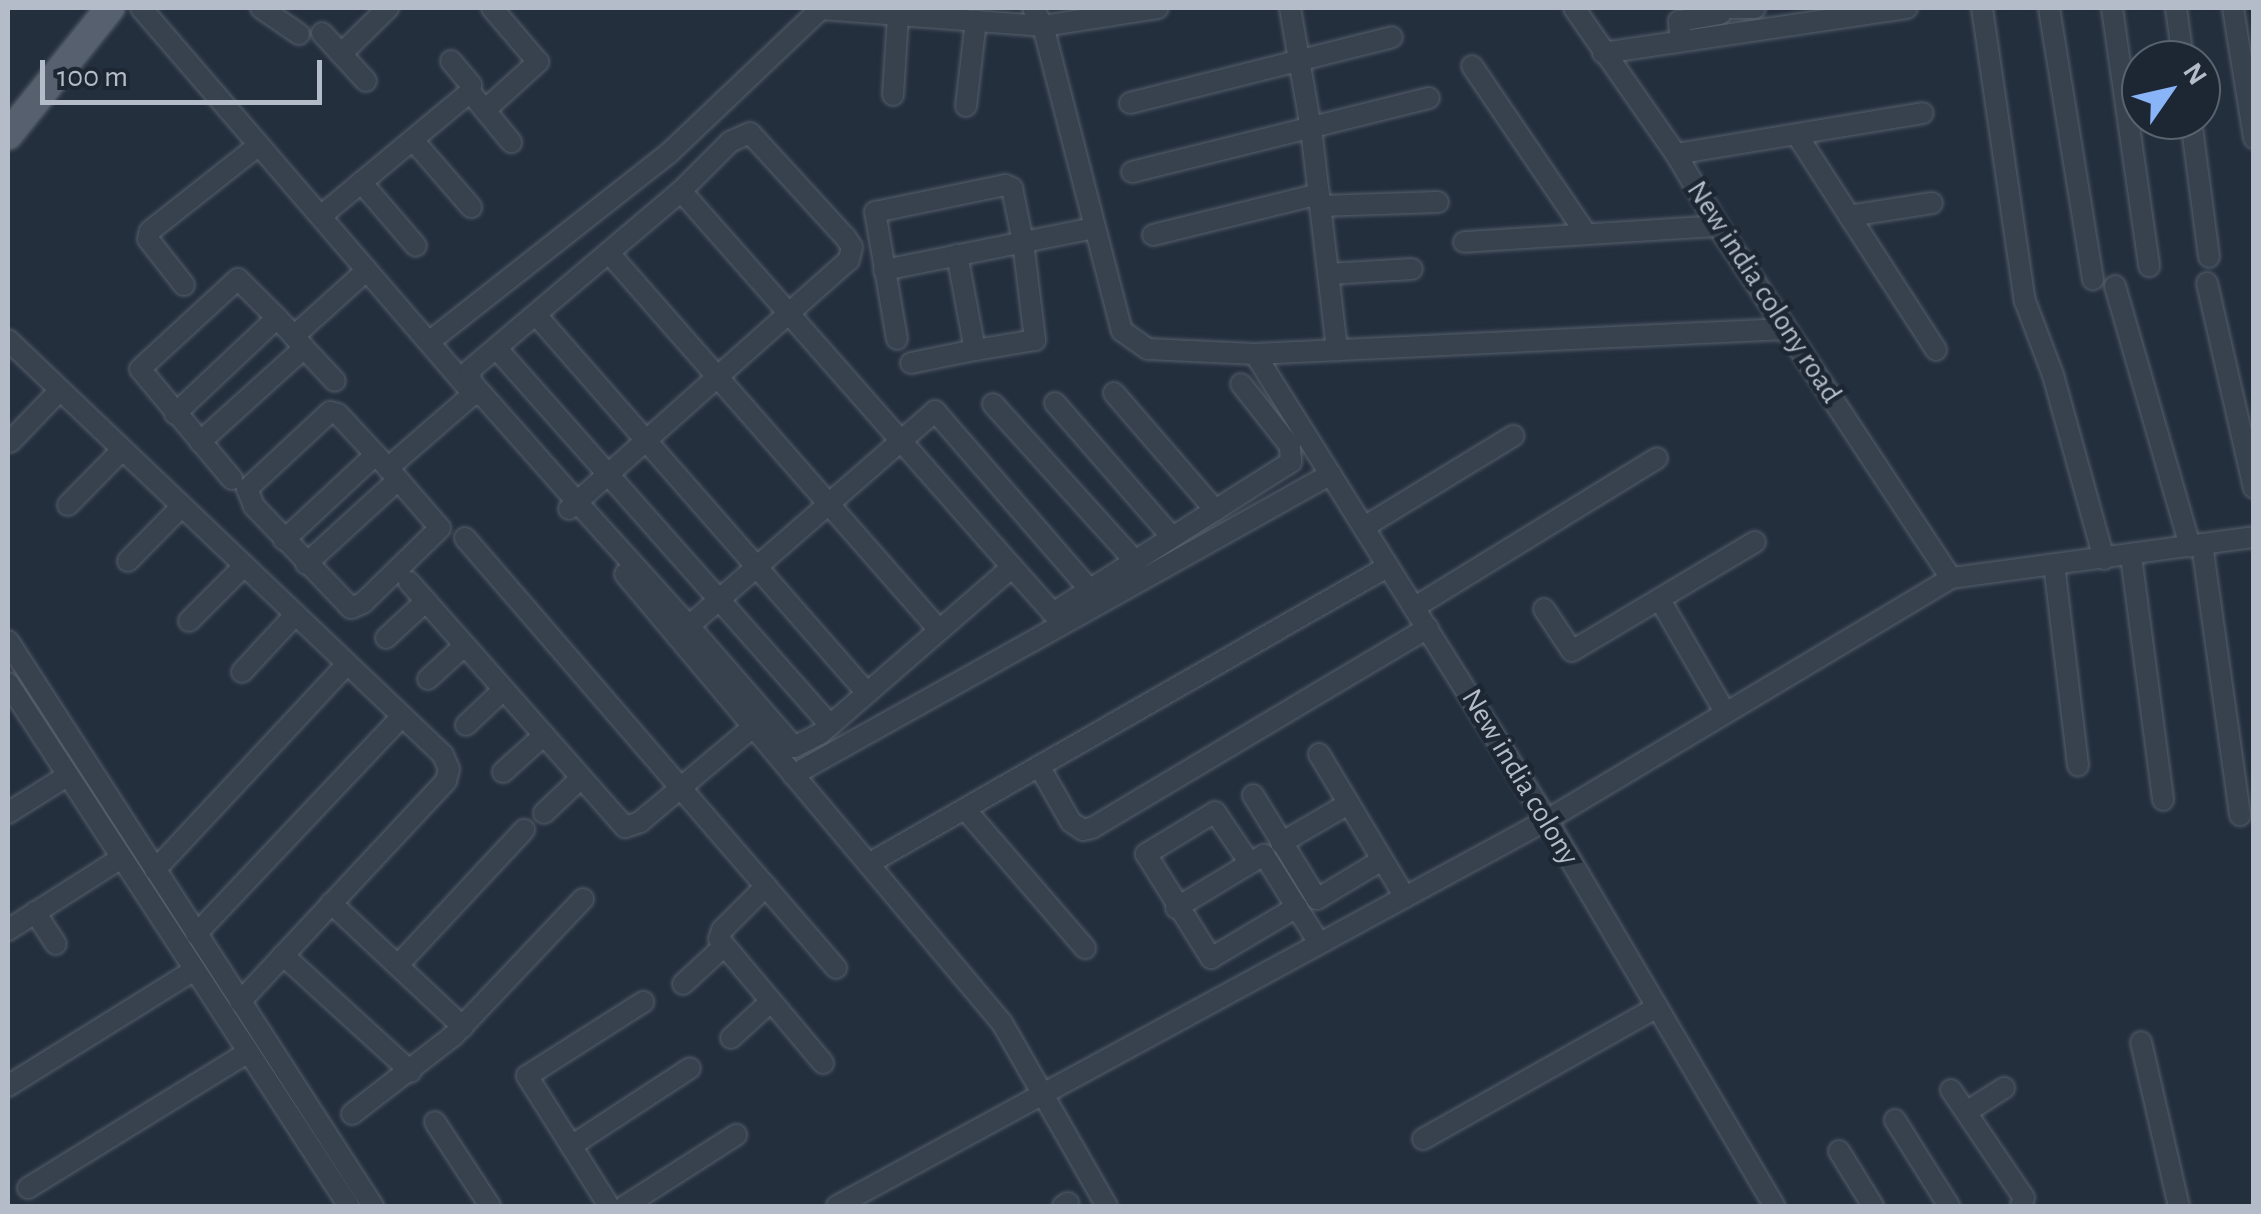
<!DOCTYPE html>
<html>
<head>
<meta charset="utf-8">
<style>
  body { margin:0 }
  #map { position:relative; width:2261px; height:1214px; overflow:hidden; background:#242f3e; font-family:"Alegreya Sans",sans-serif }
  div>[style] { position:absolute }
  .roads { filter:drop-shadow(0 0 2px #565f6c) drop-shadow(0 0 2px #565f6c) }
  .minor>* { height:20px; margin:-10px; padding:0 10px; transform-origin:10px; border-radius:10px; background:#38414e }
  .major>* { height:28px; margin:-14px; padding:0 14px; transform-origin:14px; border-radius:14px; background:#56606e }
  span { translate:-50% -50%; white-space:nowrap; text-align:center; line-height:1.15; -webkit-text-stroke:9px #1d2633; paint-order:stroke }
  .street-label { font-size:30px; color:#b4bcc9 }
  .frame { position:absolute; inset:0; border:10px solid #b4bcc9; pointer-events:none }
  .north { position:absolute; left:2121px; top:40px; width:100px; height:100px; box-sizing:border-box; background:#1d2633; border:2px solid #59626f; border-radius:50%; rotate:56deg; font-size:28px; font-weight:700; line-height:40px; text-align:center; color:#b4bcc9 }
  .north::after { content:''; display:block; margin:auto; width:35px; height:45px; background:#8ab4f8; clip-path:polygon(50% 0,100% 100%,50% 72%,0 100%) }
  .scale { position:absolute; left:40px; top:60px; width:282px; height:45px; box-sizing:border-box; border:5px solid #b4bcc9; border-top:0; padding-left:12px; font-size:30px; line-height:35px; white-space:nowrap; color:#b4bcc9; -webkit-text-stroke:8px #1d2633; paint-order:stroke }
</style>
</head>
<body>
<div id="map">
  <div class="roads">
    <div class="minor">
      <i style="left:141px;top:8px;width:511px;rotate:49.29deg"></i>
      <i style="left:261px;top:8px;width:46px;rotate:34.4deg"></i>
      <i style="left:1033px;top:8px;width:21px;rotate:61deg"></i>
      <i style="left:1043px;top:26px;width:315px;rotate:75.5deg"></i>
      <i style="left:1122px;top:331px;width:32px;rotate:35deg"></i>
      <i style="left:1148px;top:349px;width:107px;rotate:2.7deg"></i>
      <i style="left:1255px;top:354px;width:532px;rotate:-2.7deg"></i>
      <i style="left:1290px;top:8px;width:122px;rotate:80.1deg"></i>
      <i style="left:1311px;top:128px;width:224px;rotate:83.3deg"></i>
      <i style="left:1574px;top:8px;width:178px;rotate:55.1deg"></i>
      <i style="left:1676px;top:154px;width:83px;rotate:59.7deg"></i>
      <i style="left:1718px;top:226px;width:422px;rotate:56.5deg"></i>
      <i style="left:1731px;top:8px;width:24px"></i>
      <i style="left:1982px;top:8px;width:296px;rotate:81.7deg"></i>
      <i style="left:2025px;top:301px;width:79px;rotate:69.3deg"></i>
      <i style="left:2053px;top:375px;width:191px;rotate:74.5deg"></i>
      <i style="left:2049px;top:8px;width:275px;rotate:80.8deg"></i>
      <i style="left:2112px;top:8px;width:261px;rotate:81.8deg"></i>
      <i style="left:2176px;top:8px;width:52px;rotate:82.3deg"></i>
      <i style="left:2233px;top:8px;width:132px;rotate:80.8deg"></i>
      <i style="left:322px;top:33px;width:65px;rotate:47.5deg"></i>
      <i style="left:1681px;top:41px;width:20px;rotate:-96deg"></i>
      <i style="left:1679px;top:21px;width:42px;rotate:-9.7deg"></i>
      <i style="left:1603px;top:53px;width:307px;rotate:-8.4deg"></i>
      <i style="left:341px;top:54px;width:66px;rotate:-44.4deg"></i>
      <i style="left:451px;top:61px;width:31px;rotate:50deg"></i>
      <i style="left:471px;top:85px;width:7px;rotate:98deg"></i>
      <i style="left:1472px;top:66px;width:203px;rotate:55.8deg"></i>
      <i style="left:893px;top:95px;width:80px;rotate:-86.4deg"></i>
      <i style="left:1130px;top:103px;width:270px;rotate:-14.1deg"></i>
      <i style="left:966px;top:106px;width:86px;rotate:-83.3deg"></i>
      <i style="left:485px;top:110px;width:72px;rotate:-42.2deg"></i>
      <i style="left:538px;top:62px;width:71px;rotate:-130.4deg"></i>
      <i style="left:2191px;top:120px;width:138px;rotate:82.5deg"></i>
      <i style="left:1797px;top:135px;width:256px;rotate:57.1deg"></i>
      <i style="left:413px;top:140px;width:89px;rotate:49.1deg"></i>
      <i style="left:1676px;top:154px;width:250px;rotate:-9.4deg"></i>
      <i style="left:1132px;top:172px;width:306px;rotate:-14deg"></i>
      <i style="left:361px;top:182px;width:84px;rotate:49.3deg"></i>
      <i style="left:681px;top:191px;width:501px;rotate:48.64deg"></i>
      <i style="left:1320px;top:206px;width:118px;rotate:-1.9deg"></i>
      <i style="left:321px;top:216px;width:194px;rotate:-39.8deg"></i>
      <i style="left:470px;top:92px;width:65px;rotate:50.6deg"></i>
      <i style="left:1849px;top:216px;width:84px;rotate:-8.9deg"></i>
      <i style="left:1153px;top:235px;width:171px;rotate:-13.9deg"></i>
      <i style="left:1464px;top:242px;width:255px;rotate:-3.6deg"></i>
      <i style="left:609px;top:253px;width:501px;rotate:48.8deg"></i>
      <i style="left:884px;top:270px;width:215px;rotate:-11.3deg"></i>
      <i style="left:1328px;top:274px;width:84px;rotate:-3.4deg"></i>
      <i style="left:2207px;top:283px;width:210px;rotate:77.1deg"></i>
      <i style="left:184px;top:285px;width:58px;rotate:-128deg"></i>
      <i style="left:148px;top:239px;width:8px;rotate:-76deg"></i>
      <i style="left:150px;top:231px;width:139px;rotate:-38.3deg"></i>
      <i style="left:2115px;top:286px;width:271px;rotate:73.9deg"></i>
      <i style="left:537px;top:316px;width:501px;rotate:48.8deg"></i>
      <i style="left:897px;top:339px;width:129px;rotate:-99.8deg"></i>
      <i style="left:875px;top:212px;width:133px;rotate:-11.7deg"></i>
      <i style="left:1005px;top:185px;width:8px;rotate:23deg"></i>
      <i style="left:1012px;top:188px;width:55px;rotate:78.5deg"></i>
      <i style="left:1023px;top:242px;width:99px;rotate:83deg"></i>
      <i style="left:1035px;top:340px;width:61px;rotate:170.5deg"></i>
      <i style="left:975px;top:350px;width:97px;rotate:-100.7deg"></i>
      <i style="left:8px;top:340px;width:601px;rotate:43.65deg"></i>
      <i style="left:443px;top:755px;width:15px;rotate:67deg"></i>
      <i style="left:449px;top:769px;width:12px;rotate:104deg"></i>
      <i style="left:446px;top:781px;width:302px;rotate:133deg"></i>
      <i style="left:429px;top:342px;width:305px;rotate:-38.2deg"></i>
      <i style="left:669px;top:153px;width:209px;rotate:-43.5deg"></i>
      <i style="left:821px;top:9px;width:223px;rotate:4.4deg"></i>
      <i style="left:1043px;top:26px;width:116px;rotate:-8.9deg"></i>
      <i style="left:304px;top:348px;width:45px;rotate:46.8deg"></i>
      <i style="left:498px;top:350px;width:501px;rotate:48.48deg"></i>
      <i style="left:1255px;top:354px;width:550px;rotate:57.93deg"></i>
      <i style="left:1547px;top:820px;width:448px;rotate:59.5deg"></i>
      <i style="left:911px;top:363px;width:65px;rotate:-11.5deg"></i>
      <i style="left:1114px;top:393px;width:155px;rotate:49.2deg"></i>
      <i style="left:1055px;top:403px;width:178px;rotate:48.9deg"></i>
      <i style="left:993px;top:404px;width:212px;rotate:47.9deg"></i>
      <i style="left:175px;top:414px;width:140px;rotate:-43.3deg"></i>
      <i style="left:277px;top:318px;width:25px;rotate:47deg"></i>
      <i style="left:294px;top:336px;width:98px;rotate:-42.1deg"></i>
      <i style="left:10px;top:442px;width:72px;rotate:-46.1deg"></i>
      <i style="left:200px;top:442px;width:140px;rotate:-42.1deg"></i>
      <i style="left:304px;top:348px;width:16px;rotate:-130deg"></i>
      <i style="left:388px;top:468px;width:79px;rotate:49.1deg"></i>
      <i style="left:440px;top:528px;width:107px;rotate:135.8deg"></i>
      <i style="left:363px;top:603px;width:13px;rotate:157deg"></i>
      <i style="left:351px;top:608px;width:141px;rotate:-133.6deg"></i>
      <i style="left:254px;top:506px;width:18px;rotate:-112deg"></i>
      <i style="left:247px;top:489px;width:113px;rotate:-42.9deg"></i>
      <i style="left:330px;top:412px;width:8px;rotate:14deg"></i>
      <i style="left:338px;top:414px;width:74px;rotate:47.2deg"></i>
      <i style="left:388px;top:468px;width:113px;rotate:-41deg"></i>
      <i style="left:232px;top:479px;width:143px;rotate:-129.9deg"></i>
      <i style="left:140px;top:369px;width:133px;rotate:-42.6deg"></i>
      <i style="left:238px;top:279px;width:55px;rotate:45deg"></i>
      <i style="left:68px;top:505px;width:77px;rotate:-45.5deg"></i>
      <i style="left:569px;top:509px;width:11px;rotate:-41deg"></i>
      <i style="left:577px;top:502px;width:364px;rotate:-41.7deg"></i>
      <i style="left:849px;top:260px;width:13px;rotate:-77deg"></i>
      <i style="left:852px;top:247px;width:11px;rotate:-124deg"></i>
      <i style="left:846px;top:238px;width:142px;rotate:-132.4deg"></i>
      <i style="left:750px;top:133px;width:22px;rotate:156deg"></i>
      <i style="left:730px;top:142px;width:69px;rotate:135deg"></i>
      <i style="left:681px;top:191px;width:277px;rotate:139.7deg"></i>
      <i style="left:470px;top:370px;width:12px;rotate:85deg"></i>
      <i style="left:471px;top:382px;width:160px;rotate:48.5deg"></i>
      <i style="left:577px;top:502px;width:167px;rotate:47.9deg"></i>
      <i style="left:689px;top:626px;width:160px;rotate:49deg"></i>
      <i style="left:794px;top:747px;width:29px;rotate:-27deg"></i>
      <i style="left:820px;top:734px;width:254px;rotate:-41deg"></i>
      <i style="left:1012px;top:567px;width:62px;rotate:48.3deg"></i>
      <i style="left:1053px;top:613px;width:282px;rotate:-32.4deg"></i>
      <i style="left:1291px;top:462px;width:16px;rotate:-94deg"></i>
      <i style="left:1290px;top:446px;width:79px;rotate:-128.3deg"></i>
      <i style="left:1364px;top:527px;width:175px;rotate:-31.4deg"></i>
      <i style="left:465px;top:538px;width:568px;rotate:49.21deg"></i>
      <i style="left:284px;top:540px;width:125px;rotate:-43deg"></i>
      <i style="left:2202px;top:544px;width:274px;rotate:82deg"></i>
      <i style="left:2131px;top:556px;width:246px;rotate:82.5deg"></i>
      <i style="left:128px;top:561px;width:77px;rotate:-45.5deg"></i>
      <i style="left:306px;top:564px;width:125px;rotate:-42.4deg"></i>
      <i style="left:2054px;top:564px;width:203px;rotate:83.2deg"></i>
      <i style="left:625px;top:574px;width:586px;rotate:49.98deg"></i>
      <i style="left:1002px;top:1023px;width:211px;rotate:60.2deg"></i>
      <i style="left:409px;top:582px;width:327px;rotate:48.6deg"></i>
      <i style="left:625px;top:827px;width:16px;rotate:-18deg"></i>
      <i style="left:640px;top:822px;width:148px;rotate:-40.1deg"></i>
      <i style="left:1660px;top:600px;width:129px;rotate:59.9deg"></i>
      <i style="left:1415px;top:607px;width:284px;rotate:-31.6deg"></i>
      <i style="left:1544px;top:609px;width:50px;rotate:56.3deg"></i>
      <i style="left:1572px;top:651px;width:213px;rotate:-30.8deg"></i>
      <i style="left:189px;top:621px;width:78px;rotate:-45deg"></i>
      <i style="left:682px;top:632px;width:336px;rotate:-41.1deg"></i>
      <i style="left:935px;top:411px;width:235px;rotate:49.1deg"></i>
      <i style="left:386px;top:638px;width:54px;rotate:-42.8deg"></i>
      <i style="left:8px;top:641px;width:673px;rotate:57.14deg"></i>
      <i style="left:242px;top:672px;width:78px;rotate:-47.1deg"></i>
      <i style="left:428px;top:679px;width:49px;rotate:-42.5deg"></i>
      <i style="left:8px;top:683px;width:624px;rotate:56.9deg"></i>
      <i style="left:466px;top:725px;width:51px;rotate:-43.4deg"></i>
      <i style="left:1319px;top:754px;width:167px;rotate:59deg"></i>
      <i style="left:1039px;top:766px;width:64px;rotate:60.3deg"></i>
      <i style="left:1071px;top:822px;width:14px;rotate:34deg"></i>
      <i style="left:1083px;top:830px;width:9px;rotate:-13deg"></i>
      <i style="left:1092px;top:828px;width:391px;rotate:-30.8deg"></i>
      <i style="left:503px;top:772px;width:54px;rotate:-42deg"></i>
      <i style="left:793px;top:775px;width:616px;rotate:-29.23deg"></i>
      <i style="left:1253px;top:795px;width:122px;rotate:58.4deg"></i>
      <i style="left:1317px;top:899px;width:76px;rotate:-31deg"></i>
      <i style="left:965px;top:809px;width:184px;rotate:49.2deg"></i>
      <i style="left:8px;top:813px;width:70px;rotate:-32.1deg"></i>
      <i style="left:544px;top:813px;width:50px;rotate:-43.4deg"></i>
      <i style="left:1281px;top:843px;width:78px;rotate:-30.2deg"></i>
      <i style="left:1249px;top:862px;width:60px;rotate:-124.2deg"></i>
      <i style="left:1215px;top:812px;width:81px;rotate:148.7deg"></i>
      <i style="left:1146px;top:854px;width:123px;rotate:58deg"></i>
      <i style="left:1211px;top:958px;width:100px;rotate:-30.7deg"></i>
      <i style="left:870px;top:863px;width:596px;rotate:-29.79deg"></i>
      <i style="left:155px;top:870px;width:282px;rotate:-47deg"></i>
      <i style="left:766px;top:886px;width:62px;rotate:135deg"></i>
      <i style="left:722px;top:930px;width:9px;rotate:108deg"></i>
      <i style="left:719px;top:939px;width:162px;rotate:50deg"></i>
      <i style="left:331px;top:903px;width:181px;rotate:43.2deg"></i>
      <i style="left:1176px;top:908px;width:103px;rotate:-31.1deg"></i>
      <i style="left:1264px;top:855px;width:104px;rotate:58deg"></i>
      <i style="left:35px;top:912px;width:38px;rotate:57deg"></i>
      <i style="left:8px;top:930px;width:134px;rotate:-32.5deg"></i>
      <i style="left:196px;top:934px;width:300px;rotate:-46.6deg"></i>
      <i style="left:283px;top:955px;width:173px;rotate:42.4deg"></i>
      <i style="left:398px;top:965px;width:185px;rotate:-47deg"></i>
      <i style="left:683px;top:984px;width:54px;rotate:-42.8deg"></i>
      <i style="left:731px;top:1038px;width:53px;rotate:-42.7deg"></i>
      <i style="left:2141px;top:1042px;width:168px;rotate:77deg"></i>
      <i style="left:8px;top:1086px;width:219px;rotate:-31.9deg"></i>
      <i style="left:1951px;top:1090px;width:130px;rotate:55.9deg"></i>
      <i style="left:2024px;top:1198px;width:9px;rotate:111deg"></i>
      <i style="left:1968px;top:1111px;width:43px;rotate:-32.6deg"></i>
      <i style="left:352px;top:1114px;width:128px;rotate:-37.7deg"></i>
      <i style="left:453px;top:1036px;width:189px;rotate:-46.5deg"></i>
      <i style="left:1895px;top:1120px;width:102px;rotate:57.9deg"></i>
      <i style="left:435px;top:1122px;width:100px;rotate:56.8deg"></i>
      <i style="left:1423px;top:1139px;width:269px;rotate:-29.4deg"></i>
      <i style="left:571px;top:1146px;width:142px;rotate:-33.2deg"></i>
      <i style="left:1839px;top:1151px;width:65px;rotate:58.3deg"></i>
      <i style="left:28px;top:1188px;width:259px;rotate:-31.7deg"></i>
      <i style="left:609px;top:1206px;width:154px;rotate:-122.2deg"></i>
      <i style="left:527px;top:1076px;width:138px;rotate:-32.5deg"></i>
      <i style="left:625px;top:1206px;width:132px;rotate:-32.6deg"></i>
      <i style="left:837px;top:1206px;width:808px;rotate:-28.53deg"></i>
      <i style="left:1547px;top:820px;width:471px;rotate:-30.9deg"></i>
      <i style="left:1951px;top:578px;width:306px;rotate:-7.7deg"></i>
      <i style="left:1063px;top:1206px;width:6px;rotate:-31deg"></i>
    </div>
    <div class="major">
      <i style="left:8px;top:135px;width:163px;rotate:-51.2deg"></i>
    </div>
  </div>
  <div class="street-label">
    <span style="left:1764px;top:292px;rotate:57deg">New india colony road</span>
    <span style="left:1520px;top:777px;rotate:59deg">New india colony</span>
  </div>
  <div class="frame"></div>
  <div class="north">N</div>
  <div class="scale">100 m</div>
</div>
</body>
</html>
